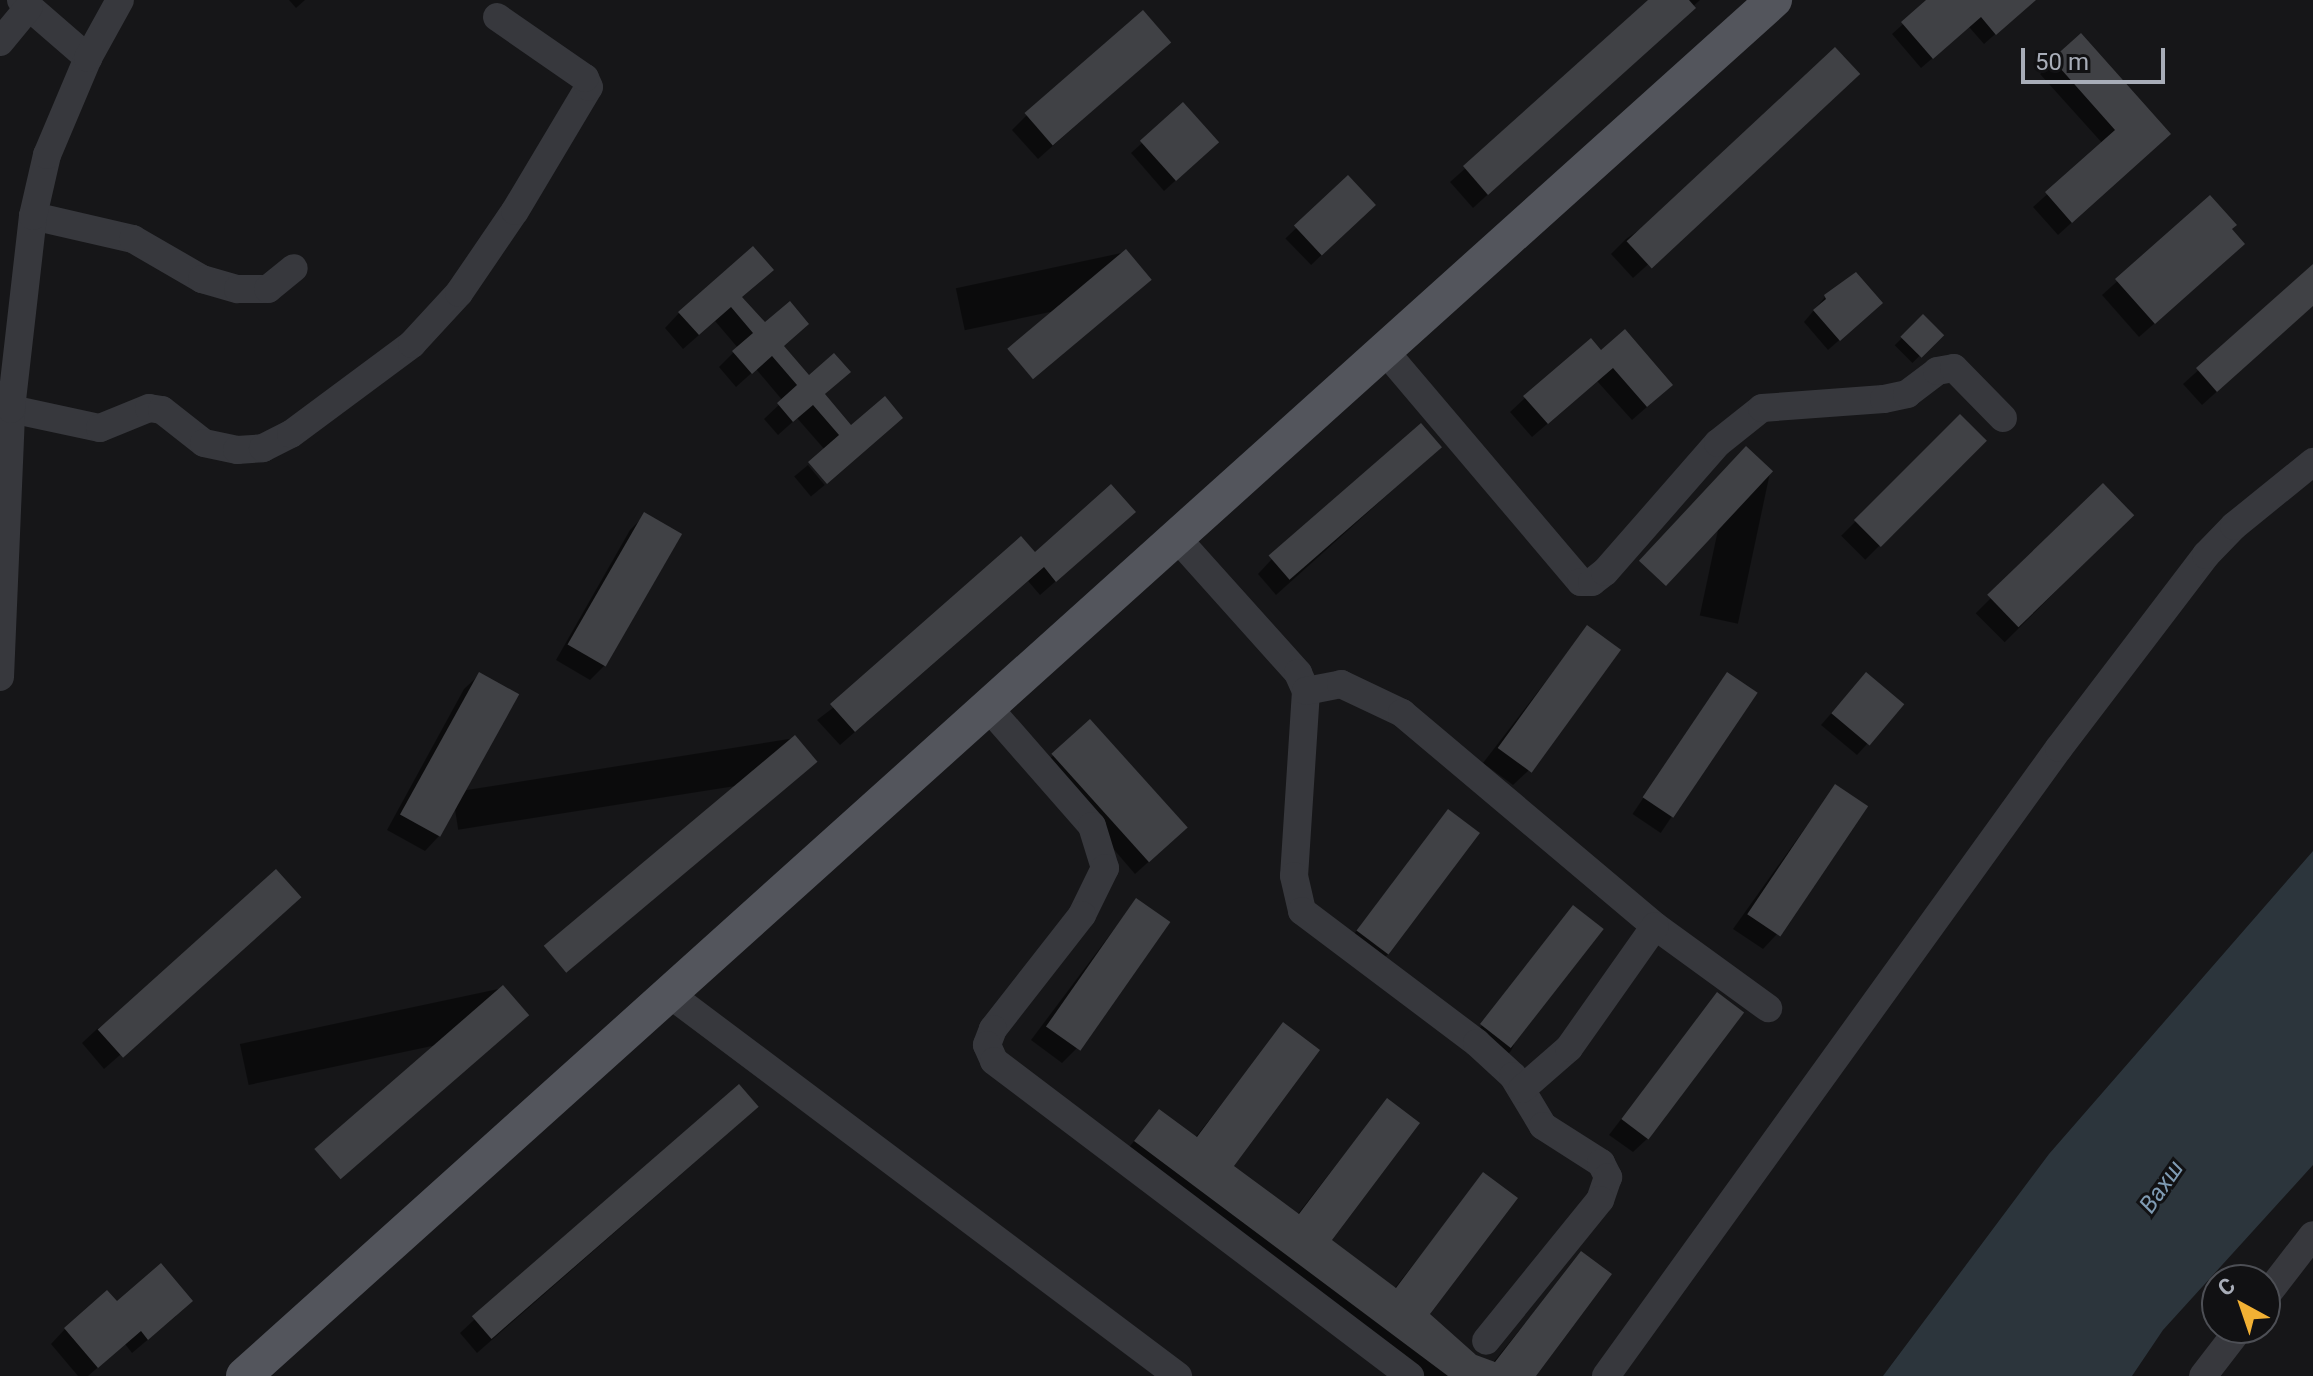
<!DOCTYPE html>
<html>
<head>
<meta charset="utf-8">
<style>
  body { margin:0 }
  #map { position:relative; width:2313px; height:1376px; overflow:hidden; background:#161618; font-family:Roboto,sans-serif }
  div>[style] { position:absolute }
  .water>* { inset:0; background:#2c353c }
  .shadow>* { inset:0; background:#0007; transform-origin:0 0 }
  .building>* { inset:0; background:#404145; transform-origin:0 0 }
  .minor>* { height:28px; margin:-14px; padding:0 14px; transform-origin:14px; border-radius:14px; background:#37383d }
  .major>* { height:36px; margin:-18px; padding:0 18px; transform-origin:18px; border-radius:18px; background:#53555c }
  span { translate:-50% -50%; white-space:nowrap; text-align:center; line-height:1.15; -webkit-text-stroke:6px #111113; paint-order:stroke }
  .water-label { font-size:24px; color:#7f9bb3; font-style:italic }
  .north { position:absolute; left:2201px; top:1264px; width:80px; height:80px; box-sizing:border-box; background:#111113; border:2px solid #4d4f55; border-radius:50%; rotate:320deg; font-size:22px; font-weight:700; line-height:32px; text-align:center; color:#a8adb8 }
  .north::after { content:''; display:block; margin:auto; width:28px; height:36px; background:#f2b134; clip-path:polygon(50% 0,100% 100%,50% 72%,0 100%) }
  .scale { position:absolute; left:2021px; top:48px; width:144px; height:36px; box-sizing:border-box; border:4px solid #a8adb8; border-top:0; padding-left:10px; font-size:24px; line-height:28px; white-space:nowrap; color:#a8adb8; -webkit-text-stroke:6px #111113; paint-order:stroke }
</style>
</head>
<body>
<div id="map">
  <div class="water">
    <i style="clip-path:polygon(2313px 851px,2313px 1165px,2163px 1330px,2132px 1376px,1883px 1376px,2049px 1154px)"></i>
  </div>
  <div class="shadow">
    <i style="clip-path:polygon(289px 0,305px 0,296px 8px)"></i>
    <i style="clip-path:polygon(1655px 0,1700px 0,1473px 208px,1450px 182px)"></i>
    <i style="clip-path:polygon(1930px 0,2034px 0,1984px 44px,1969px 27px,1921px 68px,1892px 34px)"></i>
    <i style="clip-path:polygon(2080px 36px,2155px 147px,2058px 235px,2033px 207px,2103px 144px,2040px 74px)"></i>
    <i style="clip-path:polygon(1154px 56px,1038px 159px,1012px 130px,1027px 115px)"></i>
    <i style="clip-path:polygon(1843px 89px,1633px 278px,1611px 254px,1626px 239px)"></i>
    <i style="clip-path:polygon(1142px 143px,1206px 153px,1164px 191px,1131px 153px)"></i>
    <i style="left:1348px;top:178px;width:37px;height:87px;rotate:46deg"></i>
    <i style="clip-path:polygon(2210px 198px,2229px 230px,2228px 259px,2139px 337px,2102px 295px)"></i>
    <i style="left:1126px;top:252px;width:43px;height:174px;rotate:78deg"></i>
    <i style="clip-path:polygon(2313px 267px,2313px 305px,2202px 405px,2183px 384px)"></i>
    <i style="clip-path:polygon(1825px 297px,1870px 313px,1828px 350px,1804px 322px)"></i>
    <i style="clip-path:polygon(741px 298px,809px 378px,848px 372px,823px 396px,851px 427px,825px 450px,797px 418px,778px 435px,764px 419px,783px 401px,756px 369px,736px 387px,719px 367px,738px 348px,715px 321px,683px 349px,665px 328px,679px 313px)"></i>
    <i style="left:1923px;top:317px;width:25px;height:40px;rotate:45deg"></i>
    <i style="clip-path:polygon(1601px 353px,1656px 399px,1632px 420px,1597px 381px,1532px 437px,1510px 412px,1525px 398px)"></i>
    <i style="left:1960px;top:417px;width:34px;height:168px;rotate:45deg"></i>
    <i style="clip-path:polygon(1425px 461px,1276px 595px,1258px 574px,1272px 559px)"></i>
    <i style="left:1732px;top:464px;width:39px;height:155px;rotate:12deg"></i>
    <i style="left:808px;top:465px;width:26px;height:18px;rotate:50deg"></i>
    <i style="left:2103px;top:486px;width:41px;height:180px;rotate:45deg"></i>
    <i style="clip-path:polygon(645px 515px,605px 665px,590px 680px,556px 660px,630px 530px)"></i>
    <i style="clip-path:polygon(1118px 527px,1040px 595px,1028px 581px,840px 745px,817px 720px,1035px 554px)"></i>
    <i style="clip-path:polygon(1587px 628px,1528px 771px,1513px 785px,1483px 763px)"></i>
    <i style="left:1727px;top:674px;width:34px;height:169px;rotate:34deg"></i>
    <i style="clip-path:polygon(479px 675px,439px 836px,425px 851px,387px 830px,464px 689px)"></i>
    <i style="clip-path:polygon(1856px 685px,1867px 744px,1857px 755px,1821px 725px)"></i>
    <i style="clip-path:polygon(1090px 722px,1174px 839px,1135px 874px,1042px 766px)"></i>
    <i style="left:795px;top:738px;width:38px;height:347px;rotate:81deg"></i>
    <i style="clip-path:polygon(1835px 786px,1777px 934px,1763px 949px,1733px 929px)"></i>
    <i style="clip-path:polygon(1448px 812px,1388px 954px,1373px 969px,1344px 947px)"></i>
    <i style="clip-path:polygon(1136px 900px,1077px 1048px,1062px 1063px,1031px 1040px)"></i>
    <i style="clip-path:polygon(1573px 908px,1511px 1051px,1496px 1066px,1469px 1042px)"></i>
    <i style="clip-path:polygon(284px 912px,104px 1069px,82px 1043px,97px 1029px)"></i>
    <i style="left:503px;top:988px;width:42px;height:269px;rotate:78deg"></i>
    <i style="clip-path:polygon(1717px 994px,1648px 1138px,1633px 1152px,1609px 1135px)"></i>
    <i style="clip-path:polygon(1284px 1025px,1231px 1166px,1297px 1215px,1387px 1100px,1329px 1240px,1394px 1289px,1484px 1175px,1427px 1314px,1475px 1356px,1492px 1364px,1581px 1254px,1533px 1376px,1414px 1376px,1121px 1157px,1159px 1111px,1195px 1138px)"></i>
    <i style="clip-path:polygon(742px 1121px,477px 1353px,460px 1333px,475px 1319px)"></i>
    <i style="clip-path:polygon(116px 1304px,176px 1316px,132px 1353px,125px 1344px,88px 1376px,78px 1376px,51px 1344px,65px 1329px)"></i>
  </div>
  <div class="building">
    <i style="clip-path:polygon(1648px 0,1689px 0,1696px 8px,1488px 195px,1463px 166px)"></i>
    <i style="clip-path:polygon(1926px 0,2036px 0,1996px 35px,1981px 17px,1933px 59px,1901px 22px)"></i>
    <i style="left:1143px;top:10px;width:43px;height:157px;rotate:49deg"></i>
    <i style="clip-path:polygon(2081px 33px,2171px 134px,2072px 223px,2045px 192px,2115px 130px,2052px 59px)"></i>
    <i style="left:1835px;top:47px;width:37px;height:285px;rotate:47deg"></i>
    <i style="left:1183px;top:102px;width:54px;height:58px;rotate:48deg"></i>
    <i style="left:1348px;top:175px;width:41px;height:74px;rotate:47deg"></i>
    <i style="clip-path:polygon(2210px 195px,2237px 225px,2232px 229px,2245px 244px,2155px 324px,2115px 279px)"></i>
    <i style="clip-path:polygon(753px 246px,774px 270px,742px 297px,765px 322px,790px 301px,809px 324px,784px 346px,809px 375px,834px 353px,851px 372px,825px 394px,851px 425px,885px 396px,903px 418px,827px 484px,808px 462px,839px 435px,813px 405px,793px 422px,777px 403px,797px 385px,772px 356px,752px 374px,732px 351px,753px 333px,731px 307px,699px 335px,678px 312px)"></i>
    <i style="left:1126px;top:249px;width:40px;height:155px;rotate:50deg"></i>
    <i style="clip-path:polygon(2313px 264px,2313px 306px,2217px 392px,2196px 368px)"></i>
    <i style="clip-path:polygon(1856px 272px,1883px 303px,1840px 341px,1813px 310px,1826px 299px,1824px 295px)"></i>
    <i style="left:1923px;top:314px;width:30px;height:32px;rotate:45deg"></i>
    <i style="clip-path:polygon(1625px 329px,1673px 385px,1647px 407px,1613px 368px,1548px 424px,1523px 396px,1591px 338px,1601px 350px)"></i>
    <i style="left:1960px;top:414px;width:38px;height:150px;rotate:45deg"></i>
    <i style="left:1421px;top:423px;width:32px;height:202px;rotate:49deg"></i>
    <i style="left:1746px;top:446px;width:37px;height:157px;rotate:43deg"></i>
    <i style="left:2103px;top:483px;width:45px;height:161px;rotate:46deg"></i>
    <i style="clip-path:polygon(1111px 484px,1136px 512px,1056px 582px,1044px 567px,855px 732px,830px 704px,1021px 536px,1035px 552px)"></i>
    <i style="left:644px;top:512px;width:44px;height:153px;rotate:30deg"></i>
    <i style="left:1587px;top:625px;width:42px;height:152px;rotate:36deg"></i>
    <i style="left:479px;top:672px;width:46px;height:163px;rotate:29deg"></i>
    <i style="left:1727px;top:672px;width:37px;height:151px;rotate:34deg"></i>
    <i style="left:1866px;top:672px;width:50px;height:54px;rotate:40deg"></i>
    <i style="left:1090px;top:719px;width:146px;height:52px;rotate:48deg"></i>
    <i style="left:795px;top:735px;width:35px;height:328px;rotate:50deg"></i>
    <i style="left:1835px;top:784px;width:40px;height:157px;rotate:34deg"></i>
    <i style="left:1448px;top:809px;width:40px;height:152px;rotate:37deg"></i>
    <i style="left:276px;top:869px;width:38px;height:240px;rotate:48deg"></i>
    <i style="left:1136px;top:898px;width:42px;height:157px;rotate:35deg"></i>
    <i style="left:1573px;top:905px;width:39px;height:151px;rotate:38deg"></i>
    <i style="left:503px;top:985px;width:40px;height:250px;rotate:49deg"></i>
    <i style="left:1717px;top:992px;width:34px;height:159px;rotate:37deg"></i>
    <i style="clip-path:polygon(1283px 1022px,1320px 1050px,1234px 1166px,1299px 1214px,1387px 1098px,1420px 1123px,1332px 1240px,1396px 1288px,1483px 1172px,1518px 1198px,1430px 1314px,1476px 1355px,1495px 1362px,1581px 1251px,1612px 1274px,1536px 1376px,1448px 1376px,1134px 1141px,1159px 1109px,1197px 1137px)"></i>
    <i style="left:739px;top:1084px;width:30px;height:354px;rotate:49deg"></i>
    <i style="clip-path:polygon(161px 1263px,193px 1301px,148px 1340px,141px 1331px,98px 1368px,64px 1328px,107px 1290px,117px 1301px)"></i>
  </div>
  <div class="minor">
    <i style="left:21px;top:0;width:89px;rotate:40.9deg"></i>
    <i style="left:0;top:42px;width:45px;rotate:-50.4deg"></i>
    <i style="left:33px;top:216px;width:103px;rotate:13deg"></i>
    <i style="left:133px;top:239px;width:80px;rotate:30.1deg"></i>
    <i style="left:202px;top:279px;width:37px;rotate:16deg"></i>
    <i style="left:238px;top:289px;width:30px"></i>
    <i style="left:268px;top:289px;width:33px;rotate:-39deg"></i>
    <i style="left:1384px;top:350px;width:304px;rotate:49.7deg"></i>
    <i style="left:1581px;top:582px;width:11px"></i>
    <i style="left:1592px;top:582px;width:16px;rotate:-38deg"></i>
    <i style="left:1605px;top:572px;width:171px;rotate:-48.8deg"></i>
    <i style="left:1718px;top:443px;width:56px;rotate:-38.5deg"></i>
    <i style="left:1762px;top:408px;width:122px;rotate:-4.2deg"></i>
    <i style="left:1884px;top:399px;width:24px;rotate:-12deg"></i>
    <i style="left:1907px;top:394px;width:38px;rotate:-37deg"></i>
    <i style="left:1937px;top:371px;width:17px;rotate:-10deg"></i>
    <i style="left:1954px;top:368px;width:70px;rotate:45.6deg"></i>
    <i style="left:11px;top:409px;width:91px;rotate:12.1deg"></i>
    <i style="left:100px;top:428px;width:53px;rotate:-22.2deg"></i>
    <i style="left:149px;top:408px;width:13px;rotate:9deg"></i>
    <i style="left:162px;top:410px;width:53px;rotate:38.2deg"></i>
    <i style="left:204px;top:443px;width:34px;rotate:12deg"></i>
    <i style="left:237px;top:450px;width:26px;rotate:-4deg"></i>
    <i style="left:263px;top:448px;width:31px;rotate:-27deg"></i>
    <i style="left:291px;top:434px;width:151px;rotate:-36.6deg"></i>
    <i style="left:412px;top:344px;width:69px;rotate:-47.3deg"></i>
    <i style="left:459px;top:293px;width:99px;rotate:-55.7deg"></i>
    <i style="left:515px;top:211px;width:144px;rotate:-59.2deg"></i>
    <i style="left:589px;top:87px;width:10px;rotate:-114deg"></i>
    <i style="left:585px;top:78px;width:107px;rotate:-145.3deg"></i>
    <i style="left:1176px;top:537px;width:183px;rotate:48.1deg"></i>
    <i style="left:1298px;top:673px;width:20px;rotate:66deg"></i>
    <i style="left:1306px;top:691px;width:185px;rotate:93.7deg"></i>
    <i style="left:1294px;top:876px;width:36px;rotate:77deg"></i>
    <i style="left:1302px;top:911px;width:219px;rotate:37deg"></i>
    <i style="left:1477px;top:1043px;width:49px;rotate:42.5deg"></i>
    <i style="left:1513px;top:1076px;width:58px;rotate:59deg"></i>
    <i style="left:1543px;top:1126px;width:69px;rotate:32.5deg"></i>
    <i style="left:1601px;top:1163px;width:16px;rotate:63deg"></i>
    <i style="left:1608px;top:1177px;width:24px;rotate:109deg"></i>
    <i style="left:1600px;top:1200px;width:181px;rotate:129deg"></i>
    <i style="left:0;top:677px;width:268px;rotate:-87.6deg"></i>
    <i style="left:11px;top:409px;width:194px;rotate:-83.5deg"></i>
    <i style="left:33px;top:216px;width:63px;rotate:-77.1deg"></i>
    <i style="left:47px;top:155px;width:105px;rotate:-67.1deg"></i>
    <i style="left:88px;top:58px;width:66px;rotate:-61.1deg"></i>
    <i style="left:1306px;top:691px;width:36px;rotate:-11deg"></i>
    <i style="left:1341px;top:684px;width:68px;rotate:25.4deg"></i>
    <i style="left:1402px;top:713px;width:331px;rotate:40.1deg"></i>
    <i style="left:1655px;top:926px;width:140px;rotate:36deg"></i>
    <i style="left:987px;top:706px;width:159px;rotate:48.8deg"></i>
    <i style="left:1092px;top:826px;width:44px;rotate:72.8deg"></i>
    <i style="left:1105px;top:868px;width:52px;rotate:116.1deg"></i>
    <i style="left:1082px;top:915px;width:145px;rotate:128deg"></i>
    <i style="left:993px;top:1029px;width:17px;rotate:111deg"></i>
    <i style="left:987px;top:1045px;width:17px;rotate:66deg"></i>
    <i style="left:994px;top:1061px;width:522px;rotate:37.13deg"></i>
    <i style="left:668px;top:993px;width:638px;rotate:36.91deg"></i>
    <i style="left:1522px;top:1089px;width:62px;rotate:-41.1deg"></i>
    <i style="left:1569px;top:1048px;width:149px;rotate:-54.8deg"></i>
    <i style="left:2265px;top:1297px;width:78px;rotate:-52.3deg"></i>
    <i style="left:1606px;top:1376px;width:774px;rotate:-54.2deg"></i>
    <i style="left:2059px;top:748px;width:243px;rotate:-52.7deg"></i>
    <i style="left:2206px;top:555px;width:40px;rotate:-46deg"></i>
    <i style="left:2234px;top:526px;width:102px;rotate:-39deg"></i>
    <i style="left:2203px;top:1376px;width:61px;rotate:-52.4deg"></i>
  </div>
  <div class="major">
    <i style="left:244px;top:1376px;width:2058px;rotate:-41.97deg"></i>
  </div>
  <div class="water-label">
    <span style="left:2162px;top:1187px;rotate:-55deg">Вахш</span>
  </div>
  <div class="north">С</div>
  <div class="scale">50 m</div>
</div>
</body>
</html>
